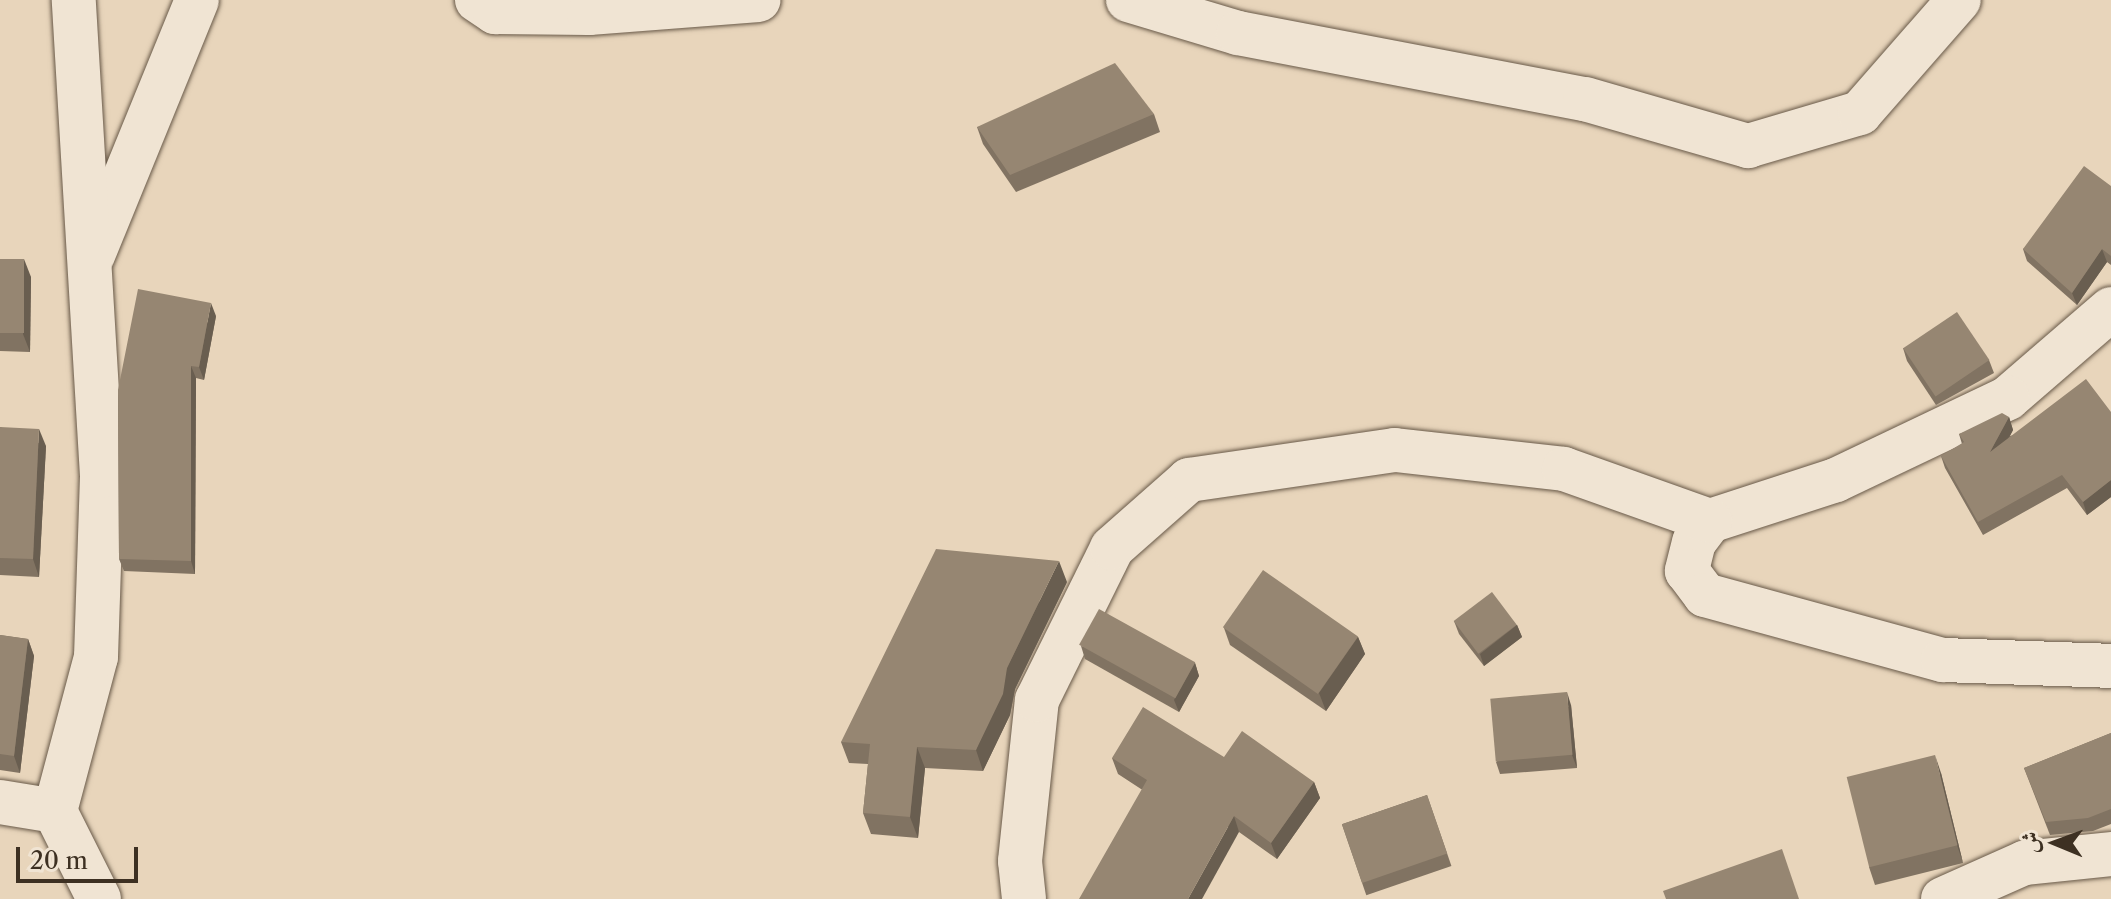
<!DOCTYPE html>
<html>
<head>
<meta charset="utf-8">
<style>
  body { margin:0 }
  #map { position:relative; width:2111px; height:899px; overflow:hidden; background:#e8d5bb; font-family:"Libre Caslon Text",Amiri,serif }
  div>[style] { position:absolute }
  .roads { filter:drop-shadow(0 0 2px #685948) drop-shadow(0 0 2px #685948) }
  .minor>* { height:44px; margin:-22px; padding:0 22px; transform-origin:22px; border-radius:22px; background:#f0e4d3 }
  .wall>* { inset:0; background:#817362; transform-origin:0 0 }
  .shaded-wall>* { inset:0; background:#695e50 }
  .building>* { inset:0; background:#968672; transform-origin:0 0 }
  span { translate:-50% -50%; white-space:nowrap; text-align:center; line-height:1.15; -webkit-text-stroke:6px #f0e4d3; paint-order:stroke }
  .north { position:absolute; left:2015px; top:803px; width:80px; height:80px; -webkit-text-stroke:6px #f0e4d3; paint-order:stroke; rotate:271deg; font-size:22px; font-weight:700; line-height:32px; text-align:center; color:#3d3022 }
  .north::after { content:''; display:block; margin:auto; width:28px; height:36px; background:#3d3022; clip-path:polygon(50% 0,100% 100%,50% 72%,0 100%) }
  .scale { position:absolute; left:16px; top:847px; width:122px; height:36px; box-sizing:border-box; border:4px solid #3d3022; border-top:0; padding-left:10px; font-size:24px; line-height:28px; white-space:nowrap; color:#3d3022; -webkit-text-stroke:6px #f0e4d3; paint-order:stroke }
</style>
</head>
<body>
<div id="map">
  <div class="roads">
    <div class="minor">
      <i style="left:477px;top:0;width:22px;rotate:34deg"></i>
      <i style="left:495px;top:12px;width:94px;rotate:0.6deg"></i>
      <i style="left:589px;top:13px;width:170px;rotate:-4.4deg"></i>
      <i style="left:1128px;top:0;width:115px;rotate:16.7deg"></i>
      <i style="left:1238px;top:33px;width:353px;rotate:10.8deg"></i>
      <i style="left:1585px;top:99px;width:170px;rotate:16.1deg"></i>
      <i style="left:1748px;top:146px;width:117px;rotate:-16.4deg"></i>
      <i style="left:1860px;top:113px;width:150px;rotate:-48.8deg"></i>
      <i style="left:93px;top:255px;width:275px;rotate:-67.8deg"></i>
      <i style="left:2111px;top:309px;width:136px;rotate:139.2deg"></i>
      <i style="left:2008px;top:398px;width:191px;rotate:154.5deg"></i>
      <i style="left:1836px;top:480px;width:133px;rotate:162deg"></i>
      <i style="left:1710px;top:521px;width:26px;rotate:127deg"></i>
      <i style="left:1694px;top:542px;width:30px;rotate:104deg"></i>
      <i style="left:1687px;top:571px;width:30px;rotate:53deg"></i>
      <i style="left:1705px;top:595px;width:247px;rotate:15.3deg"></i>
      <i style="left:1943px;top:660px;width:168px;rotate:2deg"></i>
      <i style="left:0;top:802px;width:56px;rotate:9.3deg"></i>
      <i style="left:55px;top:811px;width:98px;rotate:63.4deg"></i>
      <i style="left:55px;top:811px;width:159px;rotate:-75.1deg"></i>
      <i style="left:96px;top:657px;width:181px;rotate:-88.1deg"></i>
      <i style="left:102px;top:476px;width:477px;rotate:-93.4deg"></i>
      <i style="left:1024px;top:899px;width:38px;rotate:-96deg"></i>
      <i style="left:1020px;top:861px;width:162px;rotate:-84deg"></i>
      <i style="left:1037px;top:700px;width:169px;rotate:-63.7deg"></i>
      <i style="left:1112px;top:548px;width:103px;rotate:-41.4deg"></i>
      <i style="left:1189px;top:480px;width:208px;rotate:-8.3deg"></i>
      <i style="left:1395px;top:450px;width:170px;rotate:6.4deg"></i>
      <i style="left:1564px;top:469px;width:155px;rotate:19.6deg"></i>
      <i style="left:1943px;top:899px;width:89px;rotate:-24deg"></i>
      <i style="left:2024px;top:863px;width:87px;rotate:-5.9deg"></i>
    </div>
  </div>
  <div class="wall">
    <i style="clip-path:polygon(1154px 114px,1160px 132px,1016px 192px,983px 144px,977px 127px)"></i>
    <i style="clip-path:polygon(2111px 186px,2111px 265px,2107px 262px,2077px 305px,2027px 261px,2023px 249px)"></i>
    <i style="clip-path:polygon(0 259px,31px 277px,30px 352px,0 351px)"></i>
    <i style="clip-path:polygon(216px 316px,204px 380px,196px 378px,195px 574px,124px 571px,119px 559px,118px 390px)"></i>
    <i style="clip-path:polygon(1903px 348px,1989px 360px,1994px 373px,1936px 405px,1907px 361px)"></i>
    <i style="clip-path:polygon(2111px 412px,2111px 497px,2087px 515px,2067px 488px,1983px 535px,1945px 468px,1941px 456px,1962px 444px,1959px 434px,2009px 417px,2013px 430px,2010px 436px)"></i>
    <i style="clip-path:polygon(0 427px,46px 446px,39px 577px,0 575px)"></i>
    <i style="clip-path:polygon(1067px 582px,1015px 689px,1010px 715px,983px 771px,925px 768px,918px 838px,871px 834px,863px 813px,868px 764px,849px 763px,841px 742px)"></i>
    <i style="clip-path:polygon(1454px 621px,1517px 625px,1522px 637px,1484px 666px,1459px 634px)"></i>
    <i style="clip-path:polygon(1224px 628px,1358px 637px,1365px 654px,1326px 711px,1230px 645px)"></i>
    <i style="clip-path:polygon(0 635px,28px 639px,34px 656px,20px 773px,0 770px)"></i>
    <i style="clip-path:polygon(1081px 646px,1195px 663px,1199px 676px,1179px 712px,1085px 659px)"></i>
    <i style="clip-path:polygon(1571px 705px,1577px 768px,1500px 774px,1496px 762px)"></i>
    <i style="clip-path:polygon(2111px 733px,2111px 824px,2093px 831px,2050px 835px,2024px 768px)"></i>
    <i style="clip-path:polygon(1224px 757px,1314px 782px,1320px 798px,1277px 859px,1239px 832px,1141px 789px,1118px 774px,1112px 758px)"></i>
    <i style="clip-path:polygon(1941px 773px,1963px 863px,1875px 885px,1869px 867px)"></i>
    <i style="left:1427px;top:795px;width:75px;height:90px;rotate:71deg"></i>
  </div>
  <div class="shaded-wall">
    <i style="clip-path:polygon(2102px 249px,2107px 262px,2077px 305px,2072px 293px)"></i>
    <i style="clip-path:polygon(24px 259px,31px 277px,30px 352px,23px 334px)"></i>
    <i style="clip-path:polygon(211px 303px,216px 316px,204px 380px,199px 367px)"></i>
    <i style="clip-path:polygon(191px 366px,196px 378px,195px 574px,191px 561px)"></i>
    <i style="clip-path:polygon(2009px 417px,2013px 430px,1994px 464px,1990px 452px)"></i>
    <i style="clip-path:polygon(39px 429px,46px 446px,39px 577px,33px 559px)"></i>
    <i style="clip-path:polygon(2111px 480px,2111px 497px,2087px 515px,2083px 502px)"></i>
    <i style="clip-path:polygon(1059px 561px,1067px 582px,1015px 689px,1010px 715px,983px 771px,976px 750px,1007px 668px)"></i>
    <i style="clip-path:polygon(1517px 625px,1522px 637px,1484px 666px,1480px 654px)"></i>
    <i style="clip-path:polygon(1358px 637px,1365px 654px,1326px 711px,1319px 693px)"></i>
    <i style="clip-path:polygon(28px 639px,34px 656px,20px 773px,14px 756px)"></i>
    <i style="clip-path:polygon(1195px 663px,1199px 676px,1179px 712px,1174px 700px)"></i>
    <i style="clip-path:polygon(1567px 692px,1571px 705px,1577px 768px,1572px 755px)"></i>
    <i style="clip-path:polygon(917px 747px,925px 768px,918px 838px,910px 817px)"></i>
    <i style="clip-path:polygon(1935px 755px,1941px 773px,1963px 863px,1957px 845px)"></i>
    <i style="clip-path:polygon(1314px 782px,1320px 798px,1277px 859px,1271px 843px)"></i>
    <i style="clip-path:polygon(1234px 816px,1239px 832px,1202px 899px,1188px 899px)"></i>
  </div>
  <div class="building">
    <i style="clip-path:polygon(1115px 63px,1154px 114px,1010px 175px,977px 127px)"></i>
    <i style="clip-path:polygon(2084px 166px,2111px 186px,2111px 256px,2102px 249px,2072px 293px,2023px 249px)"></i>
    <i style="left:0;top:259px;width:24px;height:74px"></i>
    <i style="clip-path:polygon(138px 289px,211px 303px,199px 367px,191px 366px,191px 561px,119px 559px,118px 390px)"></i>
    <i style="left:1957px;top:312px;width:58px;height:65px;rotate:56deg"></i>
    <i style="clip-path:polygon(2086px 379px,2111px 412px,2111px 480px,2083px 502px,2062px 475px,1978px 522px,1941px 456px,1964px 442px,1959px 434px,2002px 413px,2009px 417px,1990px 452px)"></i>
    <i style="clip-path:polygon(0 427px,39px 429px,33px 559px,0 558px)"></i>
    <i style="clip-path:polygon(936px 549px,1059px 561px,1007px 668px,1003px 694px,976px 750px,917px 747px,910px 817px,863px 813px,870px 744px,841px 742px)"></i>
    <i style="left:1263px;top:570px;width:116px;height:70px;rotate:35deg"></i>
    <i style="left:1492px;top:592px;width:41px;height:48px;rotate:53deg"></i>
    <i style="left:1099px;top:609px;width:110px;height:41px;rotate:29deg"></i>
    <i style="clip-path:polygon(0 635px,28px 639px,14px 756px,0 754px)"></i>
    <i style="left:1567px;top:692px;width:63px;height:77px;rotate:85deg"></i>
    <i style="clip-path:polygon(1143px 707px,1224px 757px,1242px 731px,1314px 782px,1271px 843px,1234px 816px,1188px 899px,1079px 899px,1147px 780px,1112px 758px)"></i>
    <i style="clip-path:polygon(2111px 733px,2111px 809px,2088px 818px,2046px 822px,2024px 768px)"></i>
    <i style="left:1935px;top:755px;width:93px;height:91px;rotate:76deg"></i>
    <i style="left:1427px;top:795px;width:62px;height:90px;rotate:71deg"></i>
    <i style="clip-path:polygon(1782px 849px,1799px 899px,1666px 899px,1663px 891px)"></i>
  </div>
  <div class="north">ش</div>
  <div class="scale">20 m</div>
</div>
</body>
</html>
